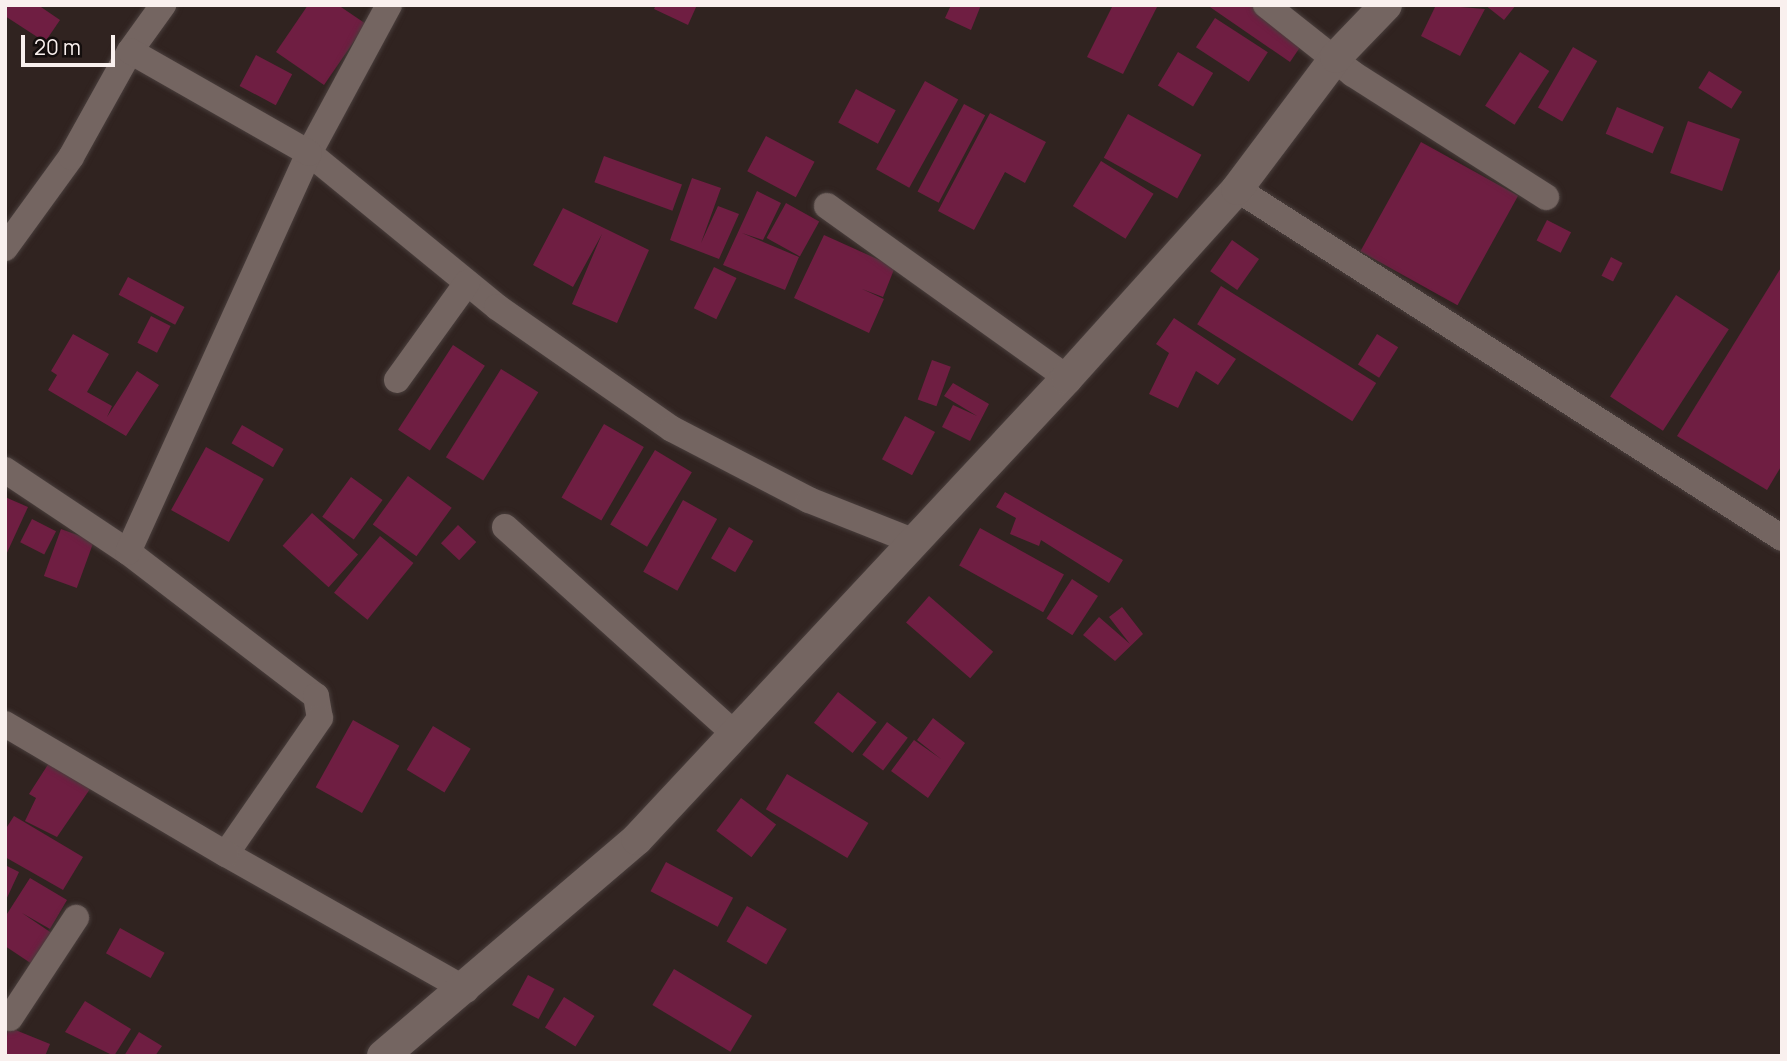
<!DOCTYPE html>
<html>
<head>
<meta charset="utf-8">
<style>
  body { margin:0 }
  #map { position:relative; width:1787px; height:1061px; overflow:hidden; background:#302320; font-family:Manrope,sans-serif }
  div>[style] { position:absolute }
  .building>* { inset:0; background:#6f1e42; transform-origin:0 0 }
  .roads { filter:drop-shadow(0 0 2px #493e3c) drop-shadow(0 0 2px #493e3c) }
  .minor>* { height:26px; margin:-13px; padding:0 13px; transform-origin:13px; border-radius:13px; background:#746561 }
  .tertiary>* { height:32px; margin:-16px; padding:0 16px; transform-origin:16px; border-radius:16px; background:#746561 }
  span { translate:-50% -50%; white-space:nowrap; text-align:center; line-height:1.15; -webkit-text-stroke:7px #140e0d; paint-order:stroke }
  .frame { position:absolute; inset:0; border:7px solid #f9f0ee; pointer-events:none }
  .scale { position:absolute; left:21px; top:35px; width:94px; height:32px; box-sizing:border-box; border:4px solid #f9f0ee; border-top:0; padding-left:9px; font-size:21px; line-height:24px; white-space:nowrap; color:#f9f0ee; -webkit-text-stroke:5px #140e0d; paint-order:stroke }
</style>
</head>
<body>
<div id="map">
  <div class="building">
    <i style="clip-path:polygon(5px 5px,38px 5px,60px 20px,45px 42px,5px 16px)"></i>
    <i style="clip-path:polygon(308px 5px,338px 5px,366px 24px,324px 85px,276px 52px)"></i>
    <i style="clip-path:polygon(656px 5px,697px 5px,688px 25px,654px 9px)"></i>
    <i style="clip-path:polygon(951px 5px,981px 5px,971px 30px,945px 18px)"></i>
    <i style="clip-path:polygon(1113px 5px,1158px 5px,1123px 74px,1087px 57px)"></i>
    <i style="clip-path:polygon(1207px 5px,1260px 5px,1307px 37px,1290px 62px)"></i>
    <i style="clip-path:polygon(1436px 5px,1485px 9px,1460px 56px,1421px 36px)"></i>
    <i style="clip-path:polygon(1485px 5px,1516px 5px,1504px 20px)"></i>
    <i style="left:1215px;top:18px;width:63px;height:35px;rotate:33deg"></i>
    <i style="left:1573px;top:47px;width:28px;height:70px;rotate:30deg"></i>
    <i style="left:1178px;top:52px;width:41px;height:39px;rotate:31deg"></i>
    <i style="left:1520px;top:52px;width:35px;height:64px;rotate:33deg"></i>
    <i style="left:256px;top:55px;width:41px;height:35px;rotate:28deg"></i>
    <i style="left:1709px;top:71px;width:39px;height:20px;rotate:32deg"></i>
    <i style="left:925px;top:81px;width:38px;height:101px;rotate:29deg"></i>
    <i style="left:856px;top:89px;width:45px;height:38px;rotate:28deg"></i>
    <i style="left:964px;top:104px;width:24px;height:99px;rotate:28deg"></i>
    <i style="left:1617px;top:107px;width:51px;height:29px;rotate:23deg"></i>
    <i style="clip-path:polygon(990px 113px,1046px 142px,1025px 183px,1005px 172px,974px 230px,938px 211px)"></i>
    <i style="left:1128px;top:114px;width:84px;height:50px;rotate:29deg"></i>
    <i style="left:1688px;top:121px;width:55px;height:55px;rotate:19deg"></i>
    <i style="left:766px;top:136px;width:55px;height:40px;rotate:28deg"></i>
    <i style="left:1421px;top:142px;width:111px;height:125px;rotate:29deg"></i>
    <i style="left:604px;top:156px;width:83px;height:28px;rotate:20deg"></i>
    <i style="left:1101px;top:161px;width:62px;height:53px;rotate:32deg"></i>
    <i style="clip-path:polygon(692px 178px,721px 188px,701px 243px,718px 206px,739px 214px,719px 259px,670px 240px)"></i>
    <i style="clip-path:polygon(757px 191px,781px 203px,763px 240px,742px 233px,799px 257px,785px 290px,723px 265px)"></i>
    <i style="left:786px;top:203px;width:38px;height:40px;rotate:29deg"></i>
    <i style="clip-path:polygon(563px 208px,649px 250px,617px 323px,572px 304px,602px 234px,573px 287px,533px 265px)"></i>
    <i style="left:1547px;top:220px;width:27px;height:23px;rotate:27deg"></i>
    <i style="clip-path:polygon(824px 235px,895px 267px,883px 297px,862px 289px,884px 299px,869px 333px,794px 298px)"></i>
    <i style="left:1232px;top:240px;width:33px;height:38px;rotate:35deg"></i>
    <i style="left:1611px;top:257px;width:13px;height:21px;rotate:27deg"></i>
    <i style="clip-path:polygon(1782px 266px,1782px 465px,1767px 490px,1677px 436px)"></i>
    <i style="left:714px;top:267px;width:25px;height:46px;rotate:26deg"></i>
    <i style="left:128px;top:277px;width:64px;height:20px;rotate:28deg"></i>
    <i style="left:1221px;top:286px;width:183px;height:45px;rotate:32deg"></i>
    <i style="left:1676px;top:295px;width:63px;height:121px;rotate:33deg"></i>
    <i style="left:151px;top:316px;width:22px;height:30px;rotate:27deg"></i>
    <i style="clip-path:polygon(1174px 318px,1236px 359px,1218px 385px,1196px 371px,1178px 408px,1149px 394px,1169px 353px,1156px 344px)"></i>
    <i style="clip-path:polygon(73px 334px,109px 354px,87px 392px,112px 406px,107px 417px,137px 371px,159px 385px,126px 436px,48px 390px,57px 375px,51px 371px)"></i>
    <i style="left:1377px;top:334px;width:25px;height:36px;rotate:32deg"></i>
    <i style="left:453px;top:345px;width:38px;height:101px;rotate:33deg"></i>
    <i style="left:932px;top:360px;width:20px;height:42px;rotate:20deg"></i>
    <i style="left:501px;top:369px;width:44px;height:104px;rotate:32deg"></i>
    <i style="clip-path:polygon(953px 383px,989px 404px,970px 441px,942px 427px,953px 405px,977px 416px,944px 396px)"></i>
    <i style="left:905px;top:416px;width:34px;height:49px;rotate:28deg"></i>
    <i style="left:604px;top:424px;width:46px;height:85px;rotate:30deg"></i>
    <i style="left:242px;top:425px;width:48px;height:21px;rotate:30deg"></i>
    <i style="left:206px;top:447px;width:66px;height:72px;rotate:29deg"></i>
    <i style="left:655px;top:450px;width:43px;height:87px;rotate:31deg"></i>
    <i style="left:408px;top:476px;width:54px;height:60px;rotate:36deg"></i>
    <i style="left:351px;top:477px;width:39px;height:49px;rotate:36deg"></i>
    <i style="clip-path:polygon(1005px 492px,1123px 560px,1109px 583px,1041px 540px,1039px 546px,1010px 534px,1016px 518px,996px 507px)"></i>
    <i style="clip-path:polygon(5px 497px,28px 507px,5px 557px)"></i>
    <i style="left:683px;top:500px;width:39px;height:82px;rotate:29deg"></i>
    <i style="left:312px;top:513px;width:62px;height:44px;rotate:42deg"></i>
    <i style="left:32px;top:519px;width:27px;height:26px;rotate:27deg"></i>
    <i style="left:458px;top:525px;width:25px;height:25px;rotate:43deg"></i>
    <i style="left:729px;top:527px;width:28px;height:36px;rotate:30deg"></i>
    <i style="left:980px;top:528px;width:96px;height:43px;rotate:29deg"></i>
    <i style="left:61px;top:529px;width:35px;height:50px;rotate:20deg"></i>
    <i style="left:380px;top:536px;width:43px;height:73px;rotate:39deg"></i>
    <i style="left:1072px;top:579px;width:31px;height:47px;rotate:33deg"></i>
    <i style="left:929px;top:596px;width:85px;height:35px;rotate:41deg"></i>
    <i style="clip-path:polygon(1122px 607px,1143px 634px,1115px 661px,1083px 635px,1099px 617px,1130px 644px,1109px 617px)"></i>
    <i style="left:838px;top:692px;width:49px;height:39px;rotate:38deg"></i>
    <i style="clip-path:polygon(933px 718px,965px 743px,928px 798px,891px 771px,914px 740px,941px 759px,917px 740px)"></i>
    <i style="left:353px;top:720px;width:53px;height:77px;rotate:29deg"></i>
    <i style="left:887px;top:722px;width:26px;height:41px;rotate:37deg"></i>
    <i style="left:433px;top:726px;width:44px;height:51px;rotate:31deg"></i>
    <i style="clip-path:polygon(49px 763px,90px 789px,57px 837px,25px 821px,36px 798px,29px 794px)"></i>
    <i style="left:787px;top:774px;width:95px;height:41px;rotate:31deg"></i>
    <i style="left:741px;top:798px;width:44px;height:41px;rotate:37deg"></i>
    <i style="clip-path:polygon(14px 816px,83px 857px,63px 890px,5px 857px,5px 830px)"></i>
    <i style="left:666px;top:862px;width:76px;height:33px;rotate:28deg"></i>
    <i style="clip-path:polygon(5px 865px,19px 872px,5px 902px)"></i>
    <i style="clip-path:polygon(30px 878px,67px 900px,50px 929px,22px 913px,59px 938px,38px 968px,5px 946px,5px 917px)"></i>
    <i style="left:747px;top:906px;width:46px;height:41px;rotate:30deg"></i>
    <i style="left:120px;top:928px;width:51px;height:29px;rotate:29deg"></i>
    <i style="left:674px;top:969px;width:91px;height:42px;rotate:31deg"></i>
    <i style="left:528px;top:975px;width:30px;height:34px;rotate:28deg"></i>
    <i style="left:564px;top:997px;width:36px;height:36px;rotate:32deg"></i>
    <i style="clip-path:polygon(85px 1001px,131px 1029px,114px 1056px,65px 1032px)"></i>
    <i style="clip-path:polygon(8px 1027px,50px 1044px,45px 1056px,5px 1056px)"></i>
    <i style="clip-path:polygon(139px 1032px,162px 1046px,155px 1056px,124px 1056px)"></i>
  </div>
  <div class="roads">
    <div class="minor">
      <i style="left:389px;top:5px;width:168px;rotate:118.4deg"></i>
      <i style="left:309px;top:153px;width:243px;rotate:39.3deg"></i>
      <i style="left:497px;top:307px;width:213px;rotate:34.9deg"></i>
      <i style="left:672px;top:429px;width:154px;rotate:27.4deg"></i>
      <i style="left:809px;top:500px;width:114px;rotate:21.6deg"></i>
      <i style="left:1266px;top:5px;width:111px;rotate:38.4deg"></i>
      <i style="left:1353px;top:74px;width:229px;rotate:32.5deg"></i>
      <i style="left:1237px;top:189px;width:647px;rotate:32.63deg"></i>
      <i style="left:827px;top:206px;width:295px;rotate:35.6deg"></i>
      <i style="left:5px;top:248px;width:112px;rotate:-54deg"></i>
      <i style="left:71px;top:157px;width:121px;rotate:-60.9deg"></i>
      <i style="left:130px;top:51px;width:57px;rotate:-54.3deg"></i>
      <i style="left:397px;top:380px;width:120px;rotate:-54.2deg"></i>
      <i style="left:5px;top:470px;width:148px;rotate:33.7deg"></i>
      <i style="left:128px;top:552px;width:237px;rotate:37.5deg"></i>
      <i style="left:316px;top:696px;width:22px;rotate:80deg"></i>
      <i style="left:320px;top:718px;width:165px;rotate:124.7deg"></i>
      <i style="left:226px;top:854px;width:276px;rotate:29.5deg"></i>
      <i style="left:505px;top:527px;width:308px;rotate:42deg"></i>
      <i style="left:128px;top:552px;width:438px;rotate:-65.6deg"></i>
      <i style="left:309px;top:153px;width:206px;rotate:-150.3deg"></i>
      <i style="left:5px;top:724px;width:256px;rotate:30.5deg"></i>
      <i style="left:10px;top:1018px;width:120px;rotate:-56.6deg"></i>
    </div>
    <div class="tertiary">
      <i style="left:383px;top:1056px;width:334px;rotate:-40.5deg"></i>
      <i style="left:637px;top:839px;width:630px;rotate:-46.99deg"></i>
      <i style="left:1067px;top:378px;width:254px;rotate:-48deg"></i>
      <i style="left:1237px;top:189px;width:165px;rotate:-53.1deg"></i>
      <i style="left:1336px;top:57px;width:72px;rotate:-46.1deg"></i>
    </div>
  </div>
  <div class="frame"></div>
  <div class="scale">20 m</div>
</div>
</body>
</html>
